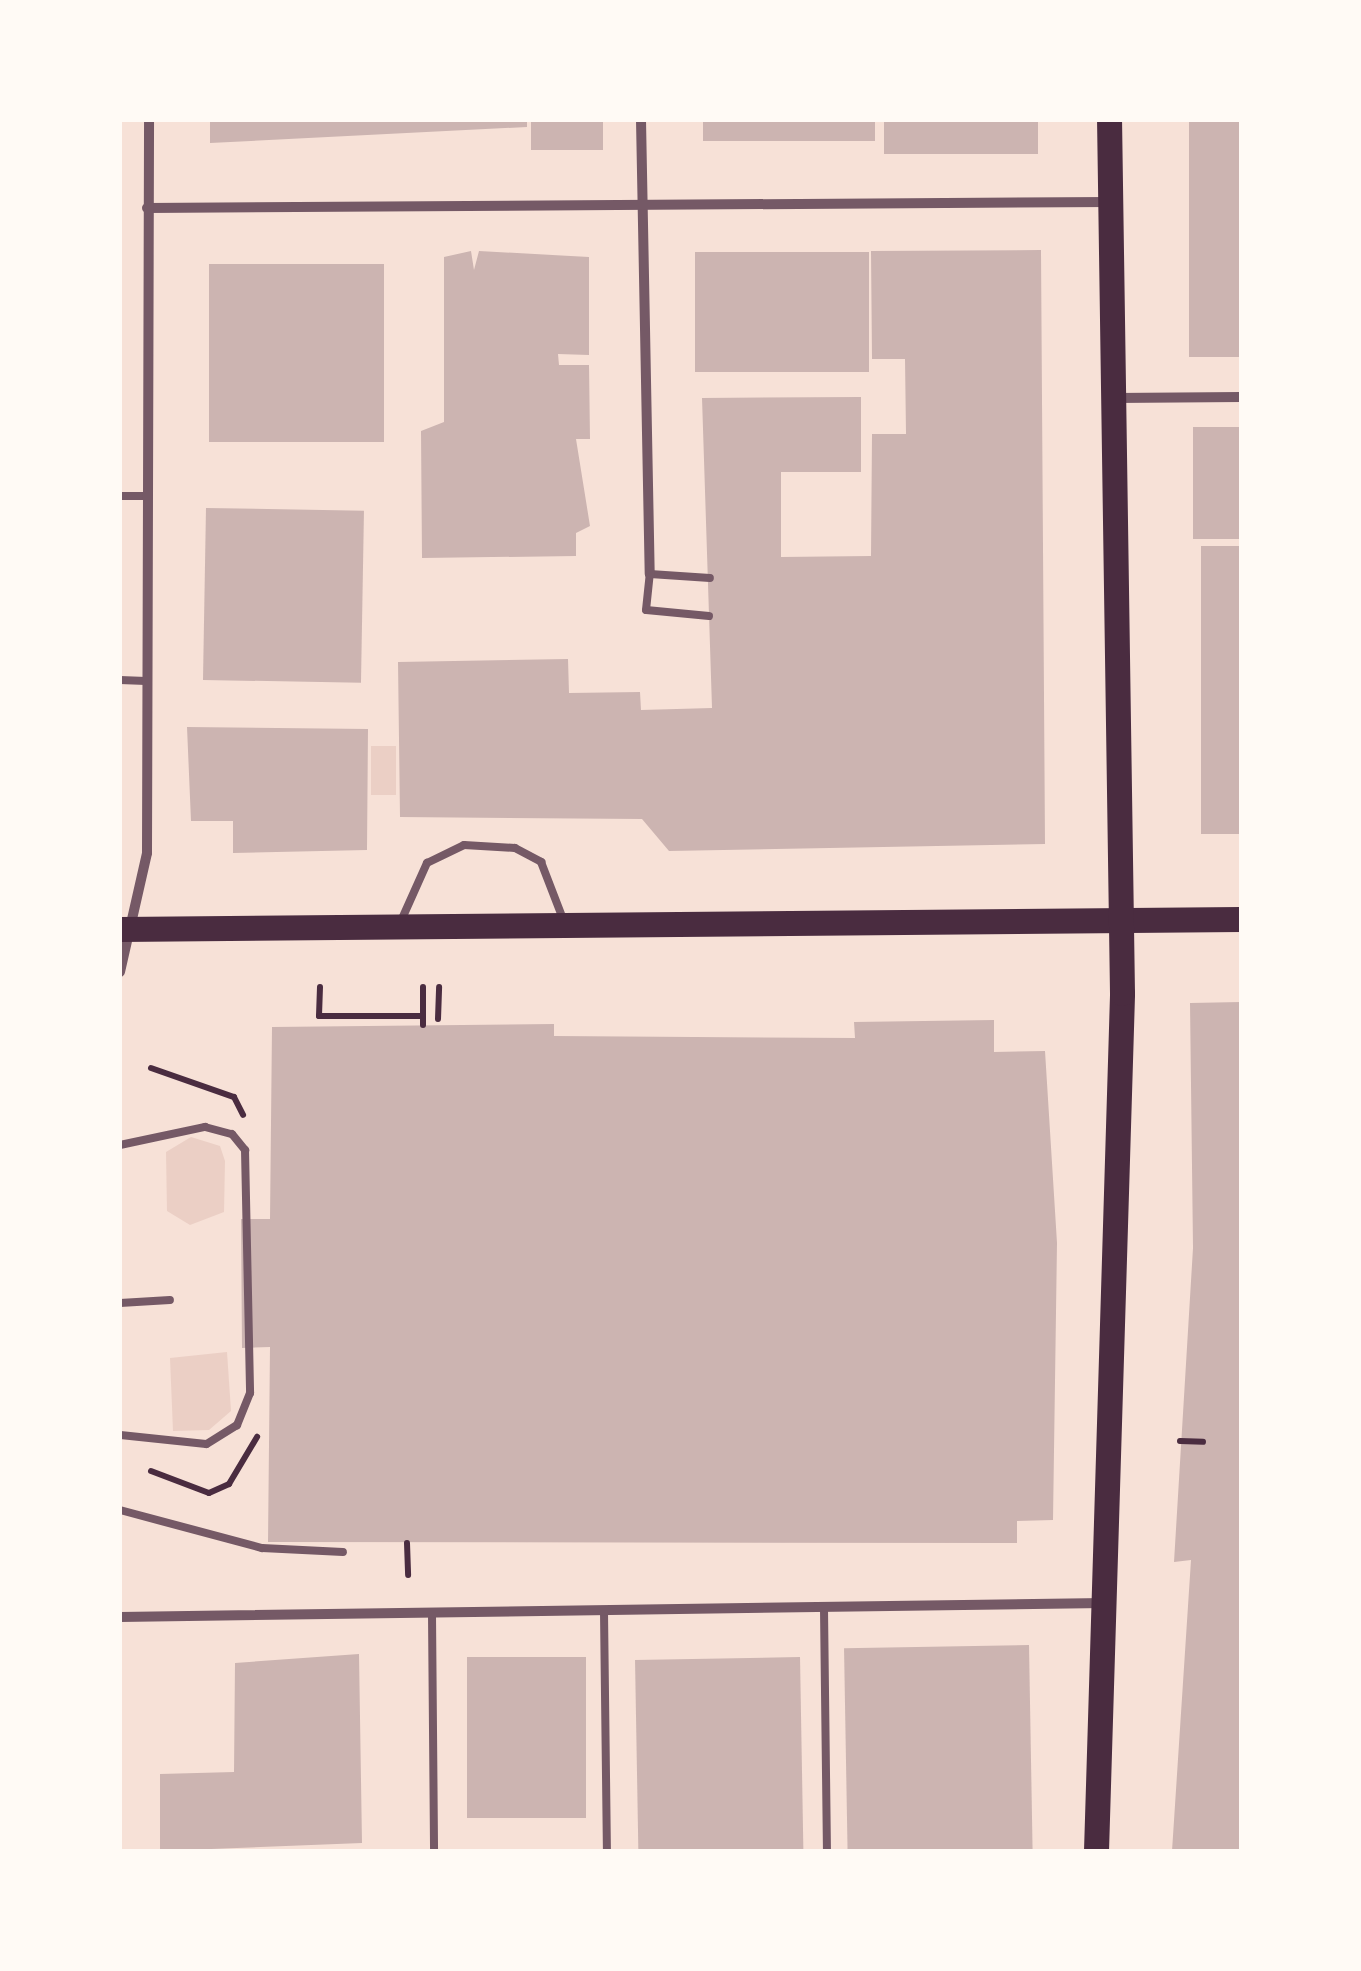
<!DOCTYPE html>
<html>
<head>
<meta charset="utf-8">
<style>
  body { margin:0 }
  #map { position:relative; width:1361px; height:1971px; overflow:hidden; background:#f7e1d7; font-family:Roboto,sans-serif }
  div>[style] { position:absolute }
  .green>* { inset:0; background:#ebcfc5; transform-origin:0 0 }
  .building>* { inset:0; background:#ccb4b1; transform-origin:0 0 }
  .path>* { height:6px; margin:-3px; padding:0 3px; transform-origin:3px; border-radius:3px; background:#4a2c40 }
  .service>* { height:8px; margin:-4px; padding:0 4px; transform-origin:4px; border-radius:4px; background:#755966 }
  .minor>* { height:10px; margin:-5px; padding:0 5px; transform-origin:5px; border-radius:5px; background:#755966 }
  .primary>* { height:25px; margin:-12.5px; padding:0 12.5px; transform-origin:12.5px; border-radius:12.5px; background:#4a2c40 }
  span { translate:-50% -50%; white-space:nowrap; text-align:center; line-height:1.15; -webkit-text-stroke:9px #fffaf5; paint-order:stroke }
  .frame { position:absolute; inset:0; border:122px solid #fffaf5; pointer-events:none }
</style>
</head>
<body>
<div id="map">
  <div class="green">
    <i style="left:371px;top:746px;width:25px;height:49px"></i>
    <i style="clip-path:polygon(191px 1137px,220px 1146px,225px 1161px,224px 1212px,190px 1225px,167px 1211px,166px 1152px)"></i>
    <i style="clip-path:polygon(227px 1352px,231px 1411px,209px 1430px,173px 1431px,170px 1358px)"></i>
  </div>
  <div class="building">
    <i style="clip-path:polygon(210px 120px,527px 120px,527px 127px,210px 143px)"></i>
    <i style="left:531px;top:120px;width:72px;height:30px"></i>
    <i style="left:703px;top:120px;width:172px;height:21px"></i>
    <i style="left:884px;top:120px;width:154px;height:34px"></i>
    <i style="left:1189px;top:120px;width:52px;height:237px"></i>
    <i style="clip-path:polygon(1041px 250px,1045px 844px,669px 851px,642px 819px,400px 817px,398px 662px,568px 659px,569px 693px,640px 692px,641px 710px,712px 708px,702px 398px,861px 397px,861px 472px,781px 472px,781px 557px,871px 556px,872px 434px,906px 434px,905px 359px,872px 359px,871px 251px)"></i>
    <i style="clip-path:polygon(471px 251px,474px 270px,479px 251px,589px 257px,589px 355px,558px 354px,559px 365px,589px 365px,590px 439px,576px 439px,590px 526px,576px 533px,576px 556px,422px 558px,421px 431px,444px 422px,444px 257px)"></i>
    <i style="left:869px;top:252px;width:120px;height:174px;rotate:90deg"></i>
    <i style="left:209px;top:264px;width:175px;height:178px"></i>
    <i style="left:1193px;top:427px;width:48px;height:112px"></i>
    <i style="left:206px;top:508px;width:158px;height:172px;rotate:1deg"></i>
    <i style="left:1201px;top:546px;width:40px;height:288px"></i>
    <i style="clip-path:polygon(187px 727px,368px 729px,367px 850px,233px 853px,233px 821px,191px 821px)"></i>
    <i style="clip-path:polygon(1241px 1002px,1241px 1851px,1172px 1851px,1191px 1560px,1174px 1562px,1193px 1248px,1190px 1003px)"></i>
    <i style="clip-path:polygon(994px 1020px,994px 1052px,1045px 1051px,1057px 1243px,1053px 1520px,1017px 1521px,1017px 1543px,268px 1542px,270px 1347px,242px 1348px,241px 1219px,270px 1219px,272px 1027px,554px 1024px,554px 1036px,855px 1038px,854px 1022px)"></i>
    <i style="left:1029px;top:1645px;width:206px;height:185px;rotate:89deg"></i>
    <i style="clip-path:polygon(359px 1654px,362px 1843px,160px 1851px,160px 1774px,234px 1772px,235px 1663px)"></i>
    <i style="left:586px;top:1657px;width:161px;height:119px;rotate:90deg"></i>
    <i style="left:800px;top:1657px;width:194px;height:165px;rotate:89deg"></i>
  </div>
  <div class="path">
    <i style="left:320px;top:987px;width:29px;rotate:92deg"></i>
    <i style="left:319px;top:1016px;width:104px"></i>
    <i style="left:423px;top:1016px;width:9px;rotate:90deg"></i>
    <i style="left:423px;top:987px;width:29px;rotate:90deg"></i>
    <i style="left:438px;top:1019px;width:32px;rotate:-88deg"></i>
    <i style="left:151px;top:1068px;width:88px;rotate:19.3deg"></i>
    <i style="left:234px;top:1097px;width:20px;rotate:63deg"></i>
    <i style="left:1180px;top:1441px;width:23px;rotate:2deg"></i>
    <i style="left:151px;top:1471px;width:62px;rotate:20.8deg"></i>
    <i style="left:209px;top:1493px;width:22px;rotate:-24deg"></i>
    <i style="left:229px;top:1484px;width:55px;rotate:-59.2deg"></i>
    <i style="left:407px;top:1543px;width:32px;rotate:88deg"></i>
  </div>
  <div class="service">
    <i style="left:120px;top:496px;width:26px"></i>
    <i style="left:709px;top:616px;width:63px;rotate:-174.6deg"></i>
    <i style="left:646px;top:610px;width:36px;rotate:-84deg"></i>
    <i style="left:650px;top:574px;width:60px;rotate:3.8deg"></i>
    <i style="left:120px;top:680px;width:26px;rotate:2deg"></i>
    <i style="left:401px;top:921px;width:64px;rotate:-65.9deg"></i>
    <i style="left:427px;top:863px;width:41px;rotate:-25.9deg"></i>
    <i style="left:464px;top:845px;width:51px;rotate:3.4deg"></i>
    <i style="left:515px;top:848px;width:30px;rotate:28deg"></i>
    <i style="left:541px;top:862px;width:61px;rotate:68.9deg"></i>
    <i style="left:120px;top:1145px;width:87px;rotate:-12deg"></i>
    <i style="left:205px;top:1127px;width:28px;rotate:15deg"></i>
    <i style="left:232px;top:1134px;width:21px;rotate:51deg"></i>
    <i style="left:245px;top:1150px;width:243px;rotate:88.8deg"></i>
    <i style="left:250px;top:1393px;width:35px;rotate:112deg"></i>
    <i style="left:237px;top:1425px;width:36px;rotate:148deg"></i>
    <i style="left:206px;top:1444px;width:86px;rotate:-174deg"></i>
    <i style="left:120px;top:1303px;width:50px;rotate:-3.4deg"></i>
    <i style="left:120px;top:1510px;width:147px;rotate:15deg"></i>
    <i style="left:262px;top:1548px;width:81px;rotate:2.8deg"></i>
    <i style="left:824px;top:1609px;width:242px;rotate:89.3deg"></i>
    <i style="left:604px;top:1612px;width:239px;rotate:89.3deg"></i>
    <i style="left:432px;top:1615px;width:236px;rotate:89.5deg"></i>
  </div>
  <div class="minor">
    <i style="left:641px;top:120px;width:454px;rotate:88.9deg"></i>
    <i style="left:147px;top:208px;width:963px;rotate:-0.36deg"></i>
    <i style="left:1115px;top:398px;width:126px;rotate:-0.5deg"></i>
    <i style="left:120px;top:972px;width:122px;rotate:-77.2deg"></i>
    <i style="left:147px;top:853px;width:733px;rotate:-89.84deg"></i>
    <i style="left:120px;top:1617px;width:984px;rotate:-0.82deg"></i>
  </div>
  <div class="primary">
    <i style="left:120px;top:929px;width:1121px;rotate:-0.51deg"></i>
    <i style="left:1096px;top:1851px;width:858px;rotate:-88.26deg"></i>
    <i style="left:1122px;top:993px;width:873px;rotate:-90.85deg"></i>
  </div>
  <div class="frame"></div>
</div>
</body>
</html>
